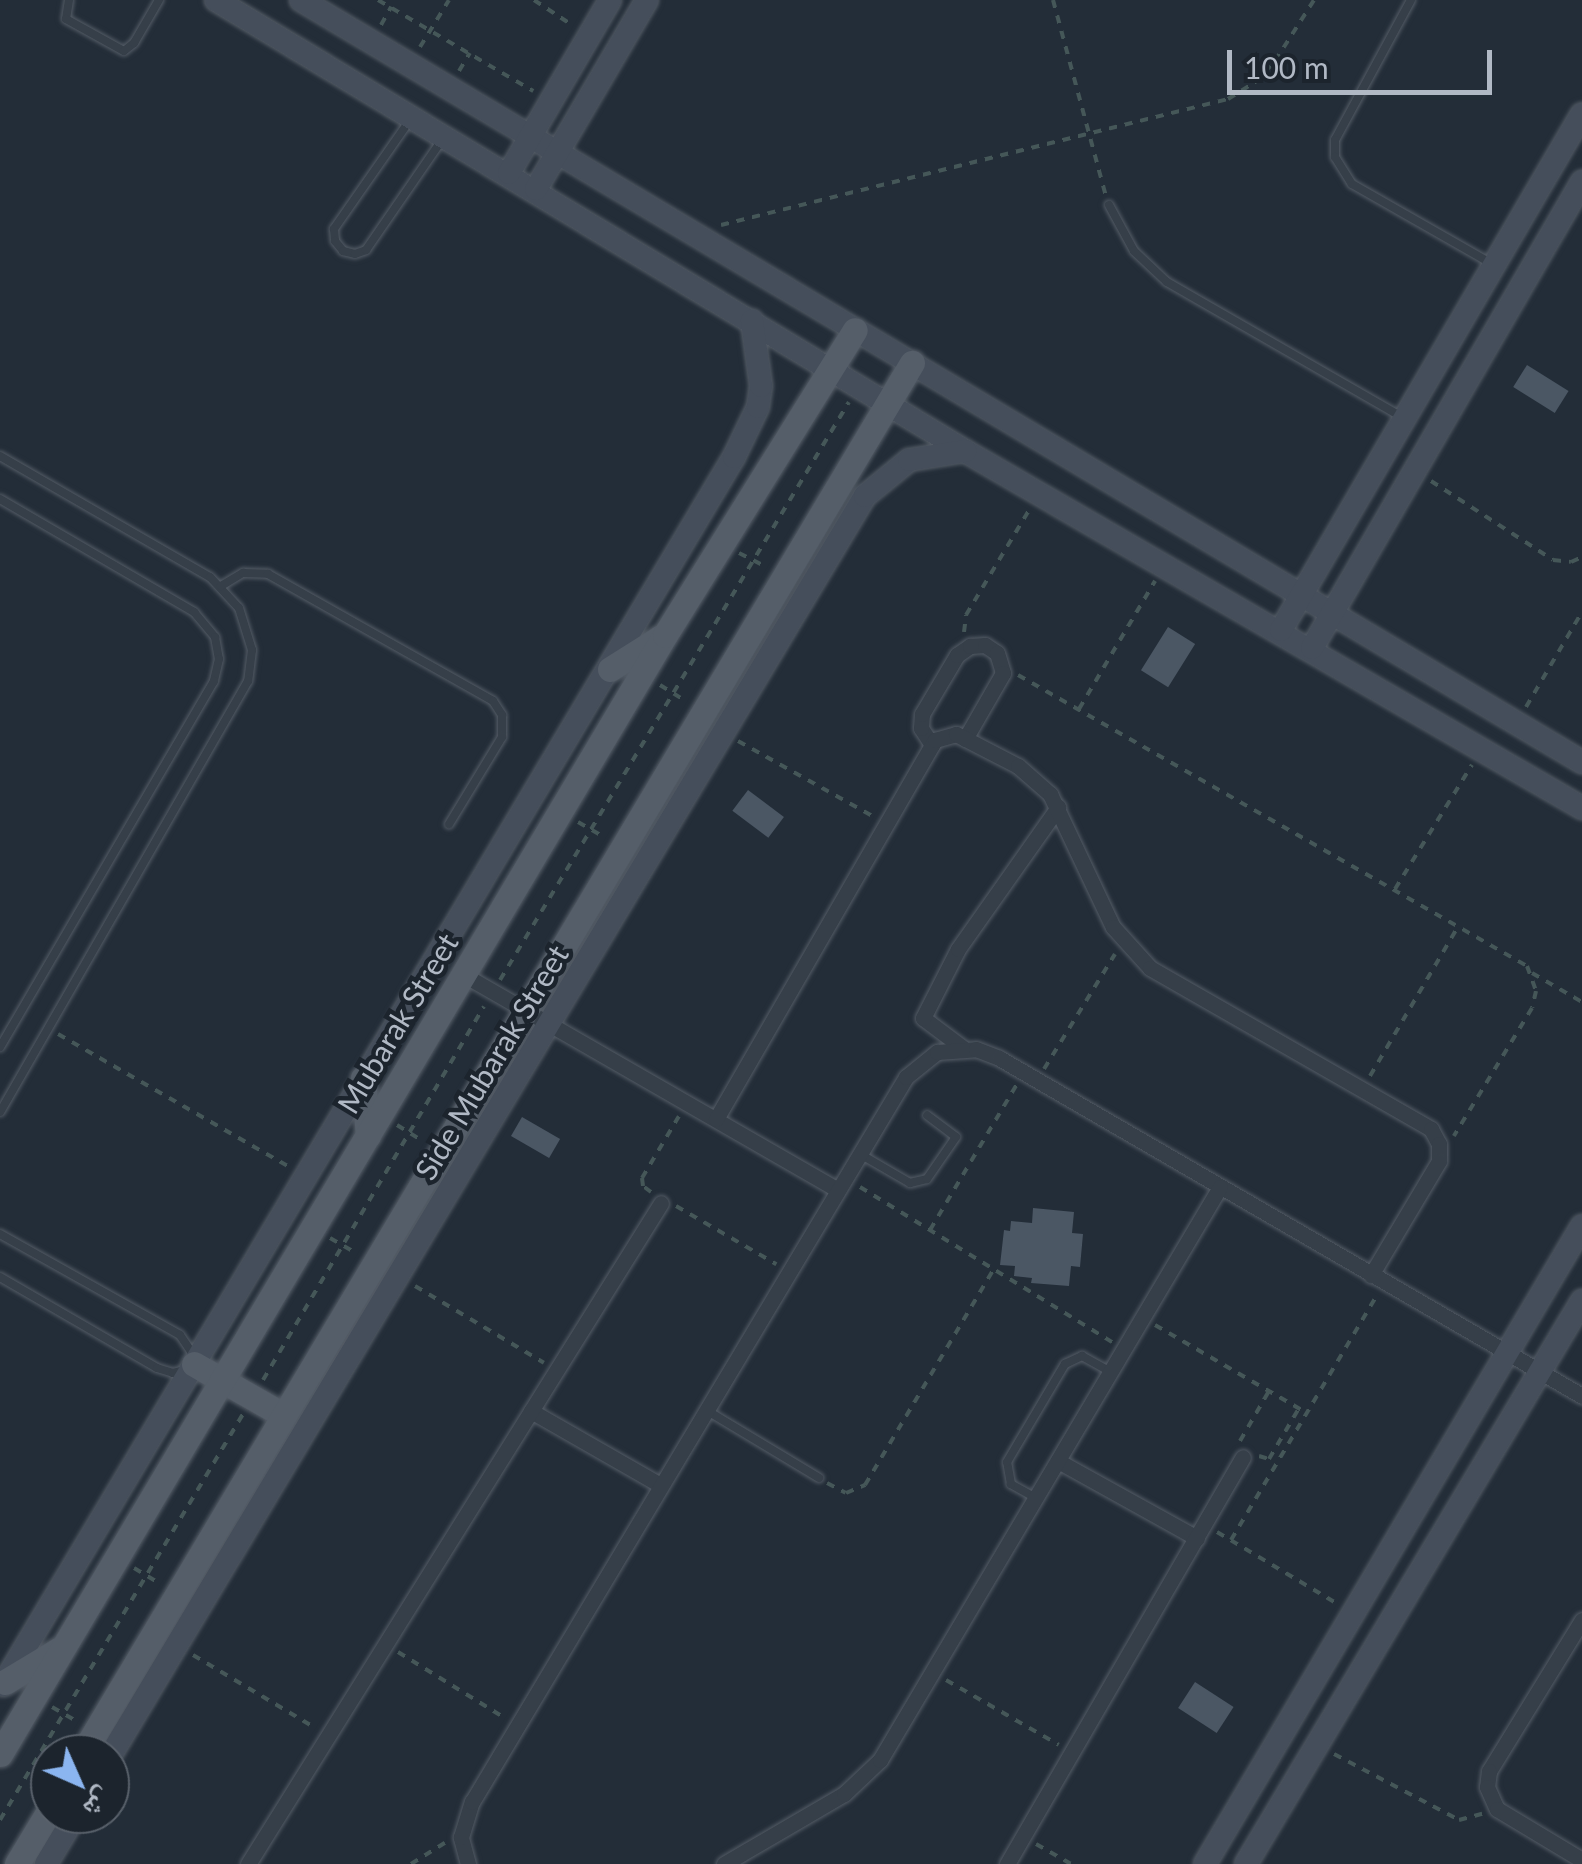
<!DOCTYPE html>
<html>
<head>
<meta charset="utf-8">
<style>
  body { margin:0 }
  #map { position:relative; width:1582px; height:1864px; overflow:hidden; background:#232d38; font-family:Lato,"Noto Naskh Arabic",sans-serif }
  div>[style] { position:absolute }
  .building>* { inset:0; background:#4b5764; transform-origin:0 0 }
  .path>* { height:4px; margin-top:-2px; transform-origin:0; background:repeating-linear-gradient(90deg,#455758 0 8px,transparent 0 16px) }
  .roads { filter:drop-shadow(0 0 2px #545c66) drop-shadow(0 0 2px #545c66) }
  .lane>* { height:8px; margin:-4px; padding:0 4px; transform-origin:4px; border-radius:4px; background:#363f49 }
  .street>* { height:15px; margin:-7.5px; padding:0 7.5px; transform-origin:7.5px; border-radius:7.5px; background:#363f49 }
  .secondary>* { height:22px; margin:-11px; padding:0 11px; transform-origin:11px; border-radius:11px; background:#454e5b }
  .primary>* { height:25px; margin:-12.5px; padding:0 12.5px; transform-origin:12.5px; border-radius:12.5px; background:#555e69 }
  span { translate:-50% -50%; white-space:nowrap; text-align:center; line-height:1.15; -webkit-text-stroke:9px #1c242d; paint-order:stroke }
  .street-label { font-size:30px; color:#b1b9c5 }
  .north { position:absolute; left:30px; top:1734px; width:100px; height:100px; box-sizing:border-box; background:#1c242d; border:2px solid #58606a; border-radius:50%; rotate:135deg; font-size:28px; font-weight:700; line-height:40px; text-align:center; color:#b1b9c5 }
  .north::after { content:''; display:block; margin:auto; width:35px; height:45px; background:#8bb5f0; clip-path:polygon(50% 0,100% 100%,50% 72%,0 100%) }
  .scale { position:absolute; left:1227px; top:50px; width:265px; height:45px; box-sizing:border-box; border:5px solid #b1b9c5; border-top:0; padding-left:12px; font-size:30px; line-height:35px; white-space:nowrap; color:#b1b9c5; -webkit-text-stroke:8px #1c242d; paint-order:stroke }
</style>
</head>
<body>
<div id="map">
  <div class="building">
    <i style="left:1527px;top:365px;width:49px;height:26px;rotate:32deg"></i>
    <i style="left:1168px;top:627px;width:32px;height:51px;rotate:32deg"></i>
    <i style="left:748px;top:790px;width:45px;height:26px;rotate:37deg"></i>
    <i style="left:522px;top:1117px;width:44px;height:22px;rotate:30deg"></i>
    <i style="clip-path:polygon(1033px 1208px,1074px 1212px,1072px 1233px,1083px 1234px,1080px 1267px,1071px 1266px,1069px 1286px,1031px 1283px,1032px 1278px,1014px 1276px,1015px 1266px,1000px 1265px,1004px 1230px,1010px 1231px,1011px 1221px,1032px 1223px)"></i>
    <i style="left:1195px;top:1682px;width:46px;height:31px;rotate:33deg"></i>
  </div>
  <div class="path">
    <i style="left:378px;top:0;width:180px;rotate:30.4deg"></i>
    <i style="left:534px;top:0;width:45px;rotate:33.3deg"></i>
    <i style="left:1053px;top:0;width:203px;rotate:74.9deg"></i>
    <i style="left:381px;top:25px;width:21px;rotate:-61deg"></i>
    <i style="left:420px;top:47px;width:55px;rotate:-58.3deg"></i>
    <i style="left:459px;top:71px;width:21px;rotate:-59deg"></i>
    <i style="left:721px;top:225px;width:522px;rotate:-13.96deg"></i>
    <i style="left:1228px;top:99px;width:31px;rotate:-32deg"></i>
    <i style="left:1254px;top:83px;width:30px;rotate:-46deg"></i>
    <i style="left:1275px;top:61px;width:72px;rotate:-57.4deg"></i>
    <i style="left:1431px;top:481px;width:145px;rotate:32.9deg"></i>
    <i style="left:1553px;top:560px;width:18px;rotate:6deg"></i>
    <i style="left:1571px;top:562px;width:12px;rotate:-24deg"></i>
    <i style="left:739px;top:553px;width:30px;rotate:27deg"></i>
    <i style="left:964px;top:632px;width:17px;rotate:-83deg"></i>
    <i style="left:966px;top:615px;width:122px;rotate:-59deg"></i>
    <i style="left:1018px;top:675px;width:586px;rotate:29.76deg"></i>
    <i style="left:1527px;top:966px;width:27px;rotate:70deg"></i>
    <i style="left:1536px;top:991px;width:17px;rotate:103deg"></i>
    <i style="left:1532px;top:1008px;width:150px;rotate:121.4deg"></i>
    <i style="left:660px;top:685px;width:31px;rotate:32deg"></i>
    <i style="left:1526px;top:707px;width:110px;rotate:-59.5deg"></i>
    <i style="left:1079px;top:709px;width:149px;rotate:-59.3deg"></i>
    <i style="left:738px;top:741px;width:156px;rotate:29.2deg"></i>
    <i style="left:578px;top:822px;width:30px;rotate:30deg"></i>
    <i style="left:1395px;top:889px;width:146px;rotate:-58.2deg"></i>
    <i style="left:1532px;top:973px;width:58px;rotate:30.1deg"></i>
    <i style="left:500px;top:980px;width:675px;rotate:-58.88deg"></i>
    <i style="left:58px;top:1034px;width:265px;rotate:29.9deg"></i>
    <i style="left:1044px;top:1069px;width:135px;rotate:-58.3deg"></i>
    <i style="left:1370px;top:1076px;width:175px;rotate:-59.5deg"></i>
    <i style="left:397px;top:1125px;width:31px;rotate:32deg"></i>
    <i style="left:860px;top:1187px;width:296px;rotate:31.6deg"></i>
    <i style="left:651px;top:1192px;width:10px;rotate:-143deg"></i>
    <i style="left:643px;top:1186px;width:8px;rotate:-97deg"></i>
    <i style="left:642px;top:1178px;width:72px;rotate:-59.2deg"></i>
    <i style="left:676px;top:1206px;width:116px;rotate:30.1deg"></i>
    <i style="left:930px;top:1230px;width:170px;rotate:-59.2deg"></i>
    <i style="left:330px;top:1238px;width:30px;rotate:30deg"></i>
    <i style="left:415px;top:1286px;width:150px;rotate:30.8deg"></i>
    <i style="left:1155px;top:1325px;width:176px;rotate:30.1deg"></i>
    <i style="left:263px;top:1380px;width:434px;rotate:-59.4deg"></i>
    <i style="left:1240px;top:1441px;width:58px;rotate:-59.9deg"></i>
    <i style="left:1259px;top:1456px;width:10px;rotate:17deg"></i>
    <i style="left:1269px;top:1459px;width:59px;rotate:-59.5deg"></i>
    <i style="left:827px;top:1483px;width:21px;rotate:28deg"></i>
    <i style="left:846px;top:1493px;width:21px;rotate:-23deg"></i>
    <i style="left:865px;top:1485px;width:252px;rotate:-59.2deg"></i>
    <i style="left:1217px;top:1532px;width:141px;rotate:30.8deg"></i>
    <i style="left:1231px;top:1540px;width:285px;rotate:-59.2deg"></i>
    <i style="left:134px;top:1568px;width:31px;rotate:31deg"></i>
    <i style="left:398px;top:1652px;width:126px;rotate:31.7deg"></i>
    <i style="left:193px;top:1655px;width:141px;rotate:30.8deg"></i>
    <i style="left:946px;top:1680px;width:130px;rotate:29.9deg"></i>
    <i style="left:52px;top:1707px;width:30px;rotate:30deg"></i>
    <i style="left:1334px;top:1754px;width:141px;rotate:27.8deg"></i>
    <i style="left:1459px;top:1820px;width:24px;rotate:-15deg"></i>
    <i style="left:0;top:1820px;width:473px;rotate:-59.1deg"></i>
    <i style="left:1036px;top:1844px;width:40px;rotate:29.7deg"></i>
    <i style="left:411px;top:1864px;width:40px;rotate:-32deg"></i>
  </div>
  <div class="roads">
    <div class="lane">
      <i style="left:69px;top:0;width:19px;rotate:99deg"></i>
      <i style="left:66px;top:19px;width:66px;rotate:28.9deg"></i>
      <i style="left:124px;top:51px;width:13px;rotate:-39deg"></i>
      <i style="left:134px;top:43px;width:50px;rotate:-59.8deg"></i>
      <i style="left:1411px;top:0;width:159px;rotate:118.5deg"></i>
      <i style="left:1335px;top:140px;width:17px;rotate:90deg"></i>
      <i style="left:1335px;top:157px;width:32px;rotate:58deg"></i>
      <i style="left:1352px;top:184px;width:161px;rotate:29.7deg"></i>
      <i style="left:410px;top:120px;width:133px;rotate:124.9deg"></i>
      <i style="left:334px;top:229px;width:12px;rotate:85deg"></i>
      <i style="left:335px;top:241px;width:13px;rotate:51deg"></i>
      <i style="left:343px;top:251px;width:12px;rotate:14deg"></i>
      <i style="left:355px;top:254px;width:12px;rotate:-20deg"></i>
      <i style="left:366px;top:250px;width:134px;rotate:-55.4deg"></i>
      <i style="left:1109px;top:205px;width:52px;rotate:61.5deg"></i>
      <i style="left:1134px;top:251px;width:45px;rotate:43.2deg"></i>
      <i style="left:1167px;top:282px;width:269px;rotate:29.9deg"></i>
      <i style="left:0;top:456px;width:242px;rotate:30deg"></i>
      <i style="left:210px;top:577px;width:42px;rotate:46.9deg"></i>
      <i style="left:239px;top:608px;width:44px;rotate:72.8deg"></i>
      <i style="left:252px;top:650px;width:31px;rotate:97deg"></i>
      <i style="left:248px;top:681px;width:497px;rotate:119.9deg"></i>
      <i style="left:0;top:499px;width:225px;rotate:30.2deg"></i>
      <i style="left:194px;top:612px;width:33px;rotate:50deg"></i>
      <i style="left:215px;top:637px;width:22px;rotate:80deg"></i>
      <i style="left:219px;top:659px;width:23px;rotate:103deg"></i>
      <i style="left:214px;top:681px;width:424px;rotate:120.3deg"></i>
      <i style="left:221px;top:586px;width:26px;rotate:-31deg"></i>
      <i style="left:243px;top:573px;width:25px;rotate:2deg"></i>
      <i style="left:268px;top:574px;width:258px;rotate:29.4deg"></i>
      <i style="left:493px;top:701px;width:17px;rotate:57deg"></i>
      <i style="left:502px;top:715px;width:22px;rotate:90deg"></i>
      <i style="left:502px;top:737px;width:102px;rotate:121.3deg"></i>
      <i style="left:860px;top:1154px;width:58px;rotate:30.1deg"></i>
      <i style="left:910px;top:1183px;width:17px;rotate:-13deg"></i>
      <i style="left:927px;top:1179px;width:51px;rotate:-55.4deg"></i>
      <i style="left:956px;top:1137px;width:36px;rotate:-143deg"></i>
      <i style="left:0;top:1234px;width:206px;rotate:29.3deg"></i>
      <i style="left:180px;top:1335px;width:25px;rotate:56deg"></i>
      <i style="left:0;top:1277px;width:181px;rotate:30.1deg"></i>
      <i style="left:157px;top:1368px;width:17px;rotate:17deg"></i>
      <i style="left:173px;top:1373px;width:12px;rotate:-14deg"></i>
      <i style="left:706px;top:1410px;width:132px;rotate:31deg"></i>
      <i style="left:1036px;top:1498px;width:29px;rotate:-151deg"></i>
      <i style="left:1011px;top:1484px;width:22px;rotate:-100deg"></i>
      <i style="left:1007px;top:1462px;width:114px;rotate:-59.4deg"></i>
      <i style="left:1065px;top:1364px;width:19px;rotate:-25deg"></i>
      <i style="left:1082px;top:1356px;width:33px;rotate:29deg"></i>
    </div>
    <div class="street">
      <i style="left:932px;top:745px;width:20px;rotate:-123deg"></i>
      <i style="left:921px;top:728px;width:14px;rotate:-86deg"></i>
      <i style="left:922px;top:714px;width:69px;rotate:-59.3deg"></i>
      <i style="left:957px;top:655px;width:16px;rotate:-35deg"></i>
      <i style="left:970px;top:646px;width:15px;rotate:-4deg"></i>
      <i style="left:985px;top:645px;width:14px;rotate:34deg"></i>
      <i style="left:997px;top:653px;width:21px;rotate:73deg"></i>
      <i style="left:1003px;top:673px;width:76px;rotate:119.9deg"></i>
      <i style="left:464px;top:975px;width:431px;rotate:29.9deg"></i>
      <i style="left:963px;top:1048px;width:50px;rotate:-143.1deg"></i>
      <i style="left:923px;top:1018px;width:77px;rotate:-63.1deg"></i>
      <i style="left:958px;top:949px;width:174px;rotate:-54.8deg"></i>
      <i style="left:716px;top:1119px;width:438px;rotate:-60deg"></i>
      <i style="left:935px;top:740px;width:22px;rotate:-16deg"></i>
      <i style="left:956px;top:734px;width:70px;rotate:27.3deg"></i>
      <i style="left:1018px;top:766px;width:43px;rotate:41.2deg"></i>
      <i style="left:1050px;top:794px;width:147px;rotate:64.7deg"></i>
      <i style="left:1113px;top:927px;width:55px;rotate:47.9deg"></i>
      <i style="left:1150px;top:968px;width:324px;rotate:29.8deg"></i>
      <i style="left:1431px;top:1129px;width:17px;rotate:62deg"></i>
      <i style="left:1439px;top:1144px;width:17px;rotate:90deg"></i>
      <i style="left:1439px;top:1161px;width:133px;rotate:120.8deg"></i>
      <i style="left:531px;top:1411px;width:149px;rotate:29.8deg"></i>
      <i style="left:1058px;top:1461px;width:159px;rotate:29deg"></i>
      <i style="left:1582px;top:1620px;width:177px;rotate:121.6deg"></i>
      <i style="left:1489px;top:1771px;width:16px;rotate:97deg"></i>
      <i style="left:1487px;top:1787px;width:24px;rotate:66deg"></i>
      <i style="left:1497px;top:1809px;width:99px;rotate:31deg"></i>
      <i style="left:248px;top:1864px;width:779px;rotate:-58deg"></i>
      <i style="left:468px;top:1864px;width:28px;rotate:-105deg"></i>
      <i style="left:461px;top:1837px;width:37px;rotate:-73deg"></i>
      <i style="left:472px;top:1802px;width:845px;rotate:-59.09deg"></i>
      <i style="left:906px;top:1077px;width:40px;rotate:-39deg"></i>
      <i style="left:937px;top:1052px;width:39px;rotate:-4deg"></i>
      <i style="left:976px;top:1049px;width:25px;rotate:21deg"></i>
      <i style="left:999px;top:1058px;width:674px;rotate:30.1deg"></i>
      <i style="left:724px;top:1864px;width:139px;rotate:-30.3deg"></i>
      <i style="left:844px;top:1794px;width:50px;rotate:-43.4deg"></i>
      <i style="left:880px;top:1760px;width:666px;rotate:-59.32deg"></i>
      <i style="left:1007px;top:1864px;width:470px;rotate:-59.9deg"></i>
    </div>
    <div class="secondary">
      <i style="left:216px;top:0;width:874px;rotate:31.05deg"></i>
      <i style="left:965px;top:451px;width:713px;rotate:30.05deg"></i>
      <i style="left:301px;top:0;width:1491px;rotate:30.75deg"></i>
      <i style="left:509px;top:173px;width:200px;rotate:-59.7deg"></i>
      <i style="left:536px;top:189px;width:219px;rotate:-59.6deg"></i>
      <i style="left:1281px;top:630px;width:597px;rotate:-59.74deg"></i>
      <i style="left:1312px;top:648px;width:539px;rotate:-59.91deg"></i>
      <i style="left:3px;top:1685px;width:1429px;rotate:-59.24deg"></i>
      <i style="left:734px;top:457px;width:55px;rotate:-64.4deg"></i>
      <i style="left:758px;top:407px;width:21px;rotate:-82deg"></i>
      <i style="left:761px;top:386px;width:66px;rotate:-97.9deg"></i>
      <i style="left:110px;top:1756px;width:1469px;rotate:-59.07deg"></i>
      <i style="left:865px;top:496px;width:57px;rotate:-39.3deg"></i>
      <i style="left:909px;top:460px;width:57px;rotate:-9.1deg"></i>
      <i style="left:46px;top:1864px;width:58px;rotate:-59deg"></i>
      <i style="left:1205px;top:1864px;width:741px;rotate:-59.42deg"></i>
      <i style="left:1246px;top:1864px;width:656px;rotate:-59.17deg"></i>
    </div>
    <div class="primary">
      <i style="left:610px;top:669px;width:60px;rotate:-32.1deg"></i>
      <i style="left:363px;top:1078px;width:58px;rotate:85.1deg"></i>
      <i style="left:194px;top:1364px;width:103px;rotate:29.8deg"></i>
      <i style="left:5px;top:1682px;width:64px;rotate:-31deg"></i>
      <i style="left:0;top:1754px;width:1302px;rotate:-59.28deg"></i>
      <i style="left:665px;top:635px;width:359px;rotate:-58.1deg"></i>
      <i style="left:82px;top:1754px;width:1620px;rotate:-59.18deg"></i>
      <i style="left:17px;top:1864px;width:64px;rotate:-59deg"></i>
    </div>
  </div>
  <div class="street-label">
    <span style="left:397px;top:1023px;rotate:-59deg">Mubarak Street</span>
    <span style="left:491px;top:1062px;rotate:-59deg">Side Mubarak Street</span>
  </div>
  <div class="north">ش</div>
  <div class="scale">100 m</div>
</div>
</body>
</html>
